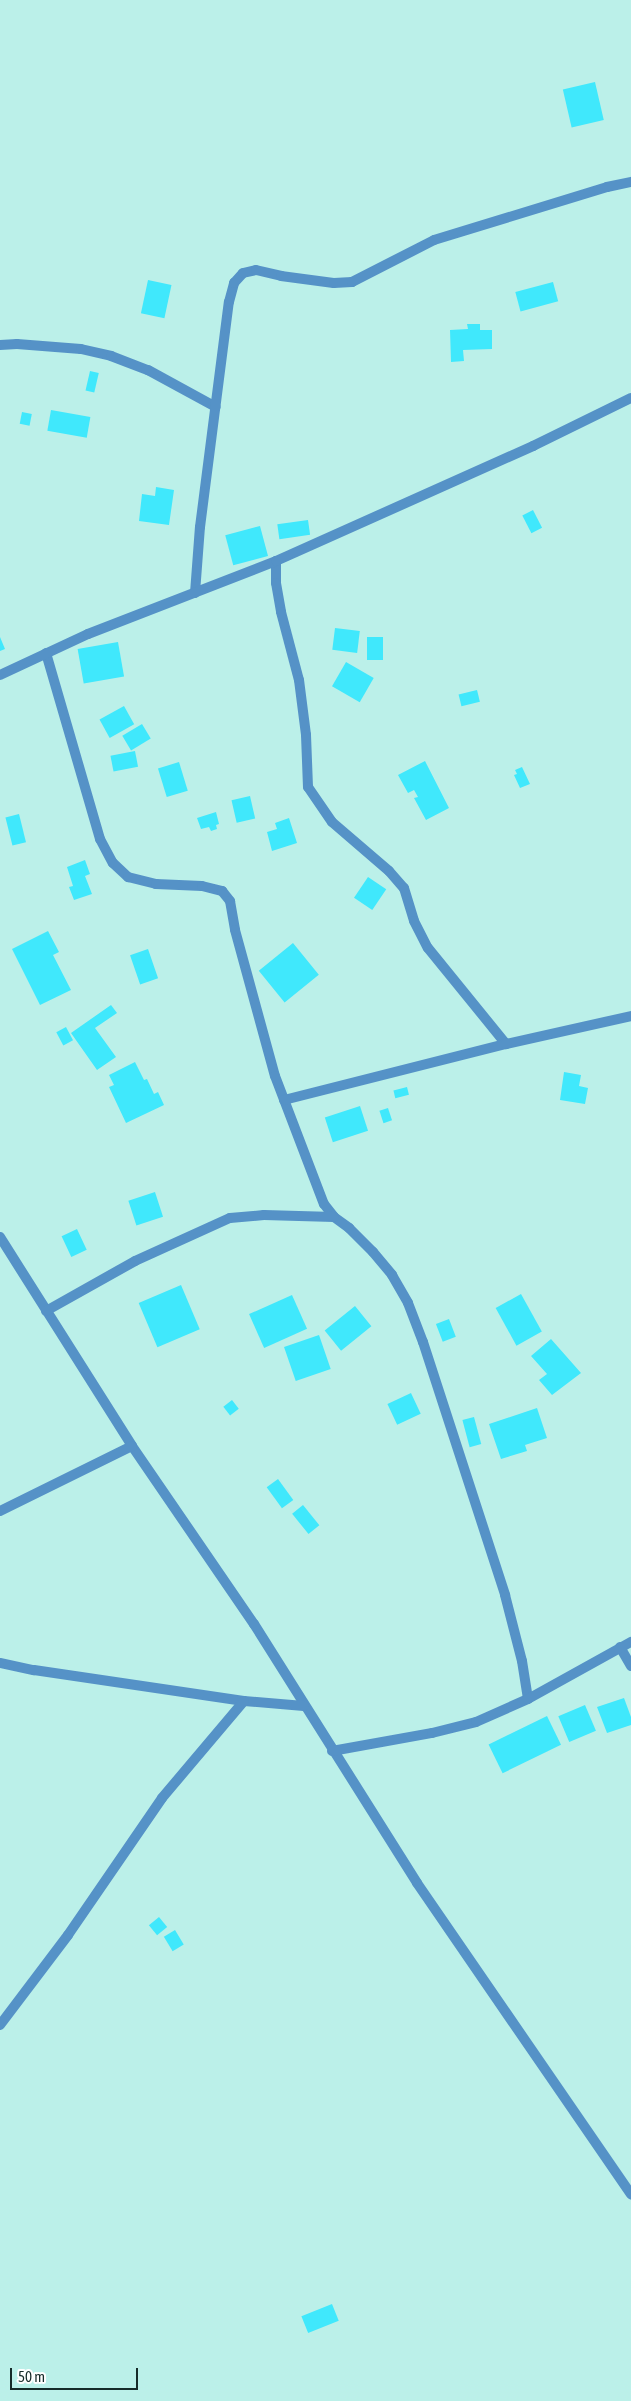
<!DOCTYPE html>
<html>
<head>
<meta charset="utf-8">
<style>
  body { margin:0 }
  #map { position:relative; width:631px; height:2401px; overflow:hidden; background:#bbf0e9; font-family:"Asap Condensed",sans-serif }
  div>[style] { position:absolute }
  .building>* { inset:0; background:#40e8fc; transform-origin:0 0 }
  .street>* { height:10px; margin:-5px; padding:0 5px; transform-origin:5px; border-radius:5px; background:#5592c7 }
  span { translate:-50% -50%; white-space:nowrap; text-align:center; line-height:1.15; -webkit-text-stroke:4px #fff; paint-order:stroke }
  .scale { position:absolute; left:10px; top:2368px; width:128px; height:22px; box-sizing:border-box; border:2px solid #162b29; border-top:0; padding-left:6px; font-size:15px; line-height:18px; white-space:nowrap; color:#162b29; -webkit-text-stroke:4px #fff; paint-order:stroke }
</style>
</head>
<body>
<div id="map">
  <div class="building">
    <i style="left:595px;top:82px;width:39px;height:33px;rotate:77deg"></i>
    <i style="left:148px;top:280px;width:24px;height:34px;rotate:12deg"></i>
    <i style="left:553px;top:282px;width:20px;height:39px;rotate:75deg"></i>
    <i style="clip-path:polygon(467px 324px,480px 324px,480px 330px,492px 330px,492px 349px,463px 350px,464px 361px,451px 362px,450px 330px,468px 329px)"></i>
    <i style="left:90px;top:371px;width:9px;height:20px;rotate:13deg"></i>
    <i style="left:51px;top:410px;width:40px;height:21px;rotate:10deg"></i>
    <i style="left:22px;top:412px;width:10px;height:12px;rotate:11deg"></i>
    <i style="clip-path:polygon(156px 487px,174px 490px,169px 525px,139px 521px,142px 494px,155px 496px)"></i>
    <i style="left:533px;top:510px;width:20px;height:12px;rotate:63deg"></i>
    <i style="left:308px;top:520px;width:15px;height:31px;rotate:82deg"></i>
    <i style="left:260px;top:526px;width:31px;height:36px;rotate:75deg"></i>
    <i style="left:335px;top:628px;width:25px;height:22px;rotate:7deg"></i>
    <i style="clip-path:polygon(0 637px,5px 649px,0 651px)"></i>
    <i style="left:383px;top:637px;width:23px;height:16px;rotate:90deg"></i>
    <i style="left:118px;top:642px;width:35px;height:41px;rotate:80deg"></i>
    <i style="left:346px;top:662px;width:32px;height:28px;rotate:30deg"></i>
    <i style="left:477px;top:690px;width:12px;height:19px;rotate:76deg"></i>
    <i style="left:124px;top:706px;width:21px;height:28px;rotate:61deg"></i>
    <i style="left:142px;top:724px;width:17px;height:23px;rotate:59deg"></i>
    <i style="left:135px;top:751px;width:16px;height:25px;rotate:79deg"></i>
    <i style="clip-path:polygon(425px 761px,449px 808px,426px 820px,414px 798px,418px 797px,414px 790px,408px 793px,398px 775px)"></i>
    <i style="left:179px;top:762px;width:30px;height:22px;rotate:73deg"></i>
    <i style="clip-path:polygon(522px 767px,530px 784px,520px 788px,514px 775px,517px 774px,515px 770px)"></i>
    <i style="left:250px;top:796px;width:23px;height:19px;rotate:77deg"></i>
    <i style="clip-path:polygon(216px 812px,219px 824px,216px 825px,217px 829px,211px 831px,209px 827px,201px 829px,197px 818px)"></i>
    <i style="left:19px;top:814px;width:29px;height:14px;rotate:76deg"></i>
    <i style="clip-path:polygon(289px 818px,297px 843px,272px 851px,267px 832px,277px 829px,275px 823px)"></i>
    <i style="clip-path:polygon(85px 860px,90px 874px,85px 876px,92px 894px,74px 900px,69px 887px,73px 886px,67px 867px)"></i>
    <i style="left:368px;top:877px;width:22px;height:25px;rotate:34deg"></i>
    <i style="clip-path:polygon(48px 931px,59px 952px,53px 955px,71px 990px,40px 1005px,12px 949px)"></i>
    <i style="left:293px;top:943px;width:41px;height:44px;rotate:51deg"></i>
    <i style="left:148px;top:949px;width:31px;height:19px;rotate:71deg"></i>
    <i style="clip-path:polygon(111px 1005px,117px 1013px,95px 1028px,116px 1057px,97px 1070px,71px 1033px)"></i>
    <i style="left:66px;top:1027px;width:15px;height:11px;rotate:62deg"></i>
    <i style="clip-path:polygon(135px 1062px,144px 1080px,147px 1079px,154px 1094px,158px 1092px,164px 1105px,126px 1123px,109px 1087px,114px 1085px,109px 1075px)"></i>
    <i style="clip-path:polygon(564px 1072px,581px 1075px,579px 1086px,588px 1088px,585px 1104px,560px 1100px)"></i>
    <i style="left:407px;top:1087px;width:8px;height:14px;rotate:76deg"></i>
    <i style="left:360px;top:1106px;width:26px;height:37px;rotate:72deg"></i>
    <i style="left:388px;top:1108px;width:13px;height:9px;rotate:72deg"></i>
    <i style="left:155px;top:1192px;width:26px;height:28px;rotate:72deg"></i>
    <i style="left:77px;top:1229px;width:23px;height:17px;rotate:65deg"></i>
    <i style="left:181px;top:1285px;width:48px;height:46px;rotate:67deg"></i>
    <i style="left:521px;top:1294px;width:43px;height:29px;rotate:61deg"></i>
    <i style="left:292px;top:1295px;width:37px;height:47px;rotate:66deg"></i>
    <i style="left:355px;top:1306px;width:26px;height:39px;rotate:51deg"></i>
    <i style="left:449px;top:1319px;width:19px;height:14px;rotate:69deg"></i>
    <i style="left:319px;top:1335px;width:36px;height:37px;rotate:71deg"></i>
    <i style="clip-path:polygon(551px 1339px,581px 1373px,552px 1395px,539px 1380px,547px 1374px,531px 1356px)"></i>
    <i style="left:411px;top:1393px;width:23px;height:26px;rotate:65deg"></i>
    <i style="left:232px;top:1400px;width:11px;height:11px;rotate:52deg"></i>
    <i style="clip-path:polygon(537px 1408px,547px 1438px,525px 1445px,527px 1451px,501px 1459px,489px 1424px)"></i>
    <i style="left:474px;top:1417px;width:28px;height:12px;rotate:75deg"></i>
    <i style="left:278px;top:1479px;width:26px;height:14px;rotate:54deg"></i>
    <i style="left:303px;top:1505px;width:26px;height:14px;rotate:51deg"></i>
    <i style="clip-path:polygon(624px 1698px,631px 1717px,631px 1725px,607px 1733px,597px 1707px)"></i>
    <i style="left:585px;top:1705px;width:28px;height:29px;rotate:67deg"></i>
    <i style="left:547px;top:1716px;width:32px;height:65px;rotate:64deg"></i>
    <i style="left:159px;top:1917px;width:13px;height:13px;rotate:51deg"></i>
    <i style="left:175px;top:1930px;width:17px;height:13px;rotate:59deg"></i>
    <i style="left:332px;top:2304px;width:18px;height:33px;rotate:68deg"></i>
  </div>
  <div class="street">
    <i style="left:0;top:345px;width:17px;rotate:-3deg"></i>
    <i style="left:17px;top:344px;width:64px;rotate:4.5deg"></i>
    <i style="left:81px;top:349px;width:31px;rotate:13deg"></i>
    <i style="left:111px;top:356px;width:40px;rotate:21deg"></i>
    <i style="left:148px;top:370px;width:77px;rotate:28.6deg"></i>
    <i style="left:276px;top:561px;width:22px;rotate:90deg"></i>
    <i style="left:276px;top:583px;width:29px;rotate:80deg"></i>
    <i style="left:281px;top:612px;width:70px;rotate:75.2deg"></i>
    <i style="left:299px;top:680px;width:55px;rotate:82.7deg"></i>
    <i style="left:306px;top:735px;width:52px;rotate:87.8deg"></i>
    <i style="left:308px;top:787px;width:42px;rotate:55.6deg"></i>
    <i style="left:332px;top:822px;width:75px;rotate:40.7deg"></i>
    <i style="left:389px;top:871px;width:23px;rotate:49deg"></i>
    <i style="left:404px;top:888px;width:34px;rotate:73deg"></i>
    <i style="left:414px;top:921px;width:30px;rotate:63deg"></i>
    <i style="left:428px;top:948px;width:124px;rotate:50.9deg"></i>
    <i style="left:195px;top:593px;width:66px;rotate:-85.7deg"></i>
    <i style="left:200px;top:527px;width:227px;rotate:-82.7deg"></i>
    <i style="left:229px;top:302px;width:20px;rotate:-75deg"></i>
    <i style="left:234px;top:283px;width:13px;rotate:-48deg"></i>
    <i style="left:243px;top:273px;width:13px;rotate:-13deg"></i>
    <i style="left:256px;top:270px;width:26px;rotate:13deg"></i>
    <i style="left:281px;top:276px;width:53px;rotate:7.5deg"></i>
    <i style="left:334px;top:283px;width:18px;rotate:-3deg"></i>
    <i style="left:352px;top:282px;width:92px;rotate:-27.1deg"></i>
    <i style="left:434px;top:240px;width:181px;rotate:-17deg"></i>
    <i style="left:607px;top:187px;width:25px;rotate:-12deg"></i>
    <i style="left:46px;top:653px;width:194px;rotate:73.8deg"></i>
    <i style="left:100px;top:839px;width:27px;rotate:62deg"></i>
    <i style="left:113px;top:863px;width:21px;rotate:43deg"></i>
    <i style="left:128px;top:877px;width:29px;rotate:14deg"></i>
    <i style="left:156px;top:884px;width:46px;rotate:2.5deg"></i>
    <i style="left:202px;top:886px;width:21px;rotate:14deg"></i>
    <i style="left:222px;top:891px;width:13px;rotate:51deg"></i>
    <i style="left:230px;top:901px;width:29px;rotate:80deg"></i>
    <i style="left:235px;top:930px;width:151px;rotate:74.7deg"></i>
    <i style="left:275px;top:1076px;width:137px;rotate:69.1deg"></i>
    <i style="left:324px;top:1204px;width:16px;rotate:52deg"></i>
    <i style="left:334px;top:1217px;width:19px;rotate:36deg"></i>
    <i style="left:349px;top:1228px;width:34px;rotate:45deg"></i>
    <i style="left:373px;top:1252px;width:30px;rotate:50deg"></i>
    <i style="left:392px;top:1275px;width:32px;rotate:60deg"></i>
    <i style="left:408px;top:1303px;width:42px;rotate:69deg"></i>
    <i style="left:423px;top:1342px;width:266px;rotate:72deg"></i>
    <i style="left:505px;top:1595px;width:68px;rotate:75.6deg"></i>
    <i style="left:522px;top:1661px;width:38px;rotate:81deg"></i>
    <i style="left:0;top:675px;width:97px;rotate:-25deg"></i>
    <i style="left:88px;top:634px;width:202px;rotate:-21.2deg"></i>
    <i style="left:276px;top:561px;width:282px;rotate:-24.1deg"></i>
    <i style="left:533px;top:446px;width:109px;rotate:-26.1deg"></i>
    <i style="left:284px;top:1100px;width:229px;rotate:-14.2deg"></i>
    <i style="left:506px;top:1044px;width:128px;rotate:-12.6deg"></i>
    <i style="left:0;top:1237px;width:247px;rotate:57.7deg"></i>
    <i style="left:132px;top:1446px;width:216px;rotate:55.6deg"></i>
    <i style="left:254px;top:1624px;width:306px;rotate:57.8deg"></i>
    <i style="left:417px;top:1883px;width:378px;rotate:55.5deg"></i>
    <i style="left:46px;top:1311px;width:102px;rotate:-29.3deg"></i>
    <i style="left:135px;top:1261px;width:104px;rotate:-24.4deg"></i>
    <i style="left:230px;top:1218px;width:34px;rotate:-5deg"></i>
    <i style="left:264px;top:1215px;width:70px;rotate:1.6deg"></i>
    <i style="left:0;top:1511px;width:147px;rotate:-26.2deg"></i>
    <i style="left:620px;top:1647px;width:22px;rotate:60deg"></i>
    <i style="left:0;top:1663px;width:35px;rotate:12deg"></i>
    <i style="left:34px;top:1670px;width:212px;rotate:8.4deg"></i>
    <i style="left:244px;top:1701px;width:60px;rotate:4.8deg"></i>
    <i style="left:332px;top:1751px;width:102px;rotate:-10.2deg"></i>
    <i style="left:432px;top:1733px;width:45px;rotate:-14deg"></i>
    <i style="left:476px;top:1722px;width:57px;rotate:-23.9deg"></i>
    <i style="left:528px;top:1699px;width:118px;rotate:-29deg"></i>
    <i style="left:0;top:2025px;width:113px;rotate:-52.9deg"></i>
    <i style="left:68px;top:1935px;width:166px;rotate:-55.5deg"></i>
    <i style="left:162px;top:1798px;width:127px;rotate:-49.8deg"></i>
  </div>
  <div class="scale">50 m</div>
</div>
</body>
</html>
